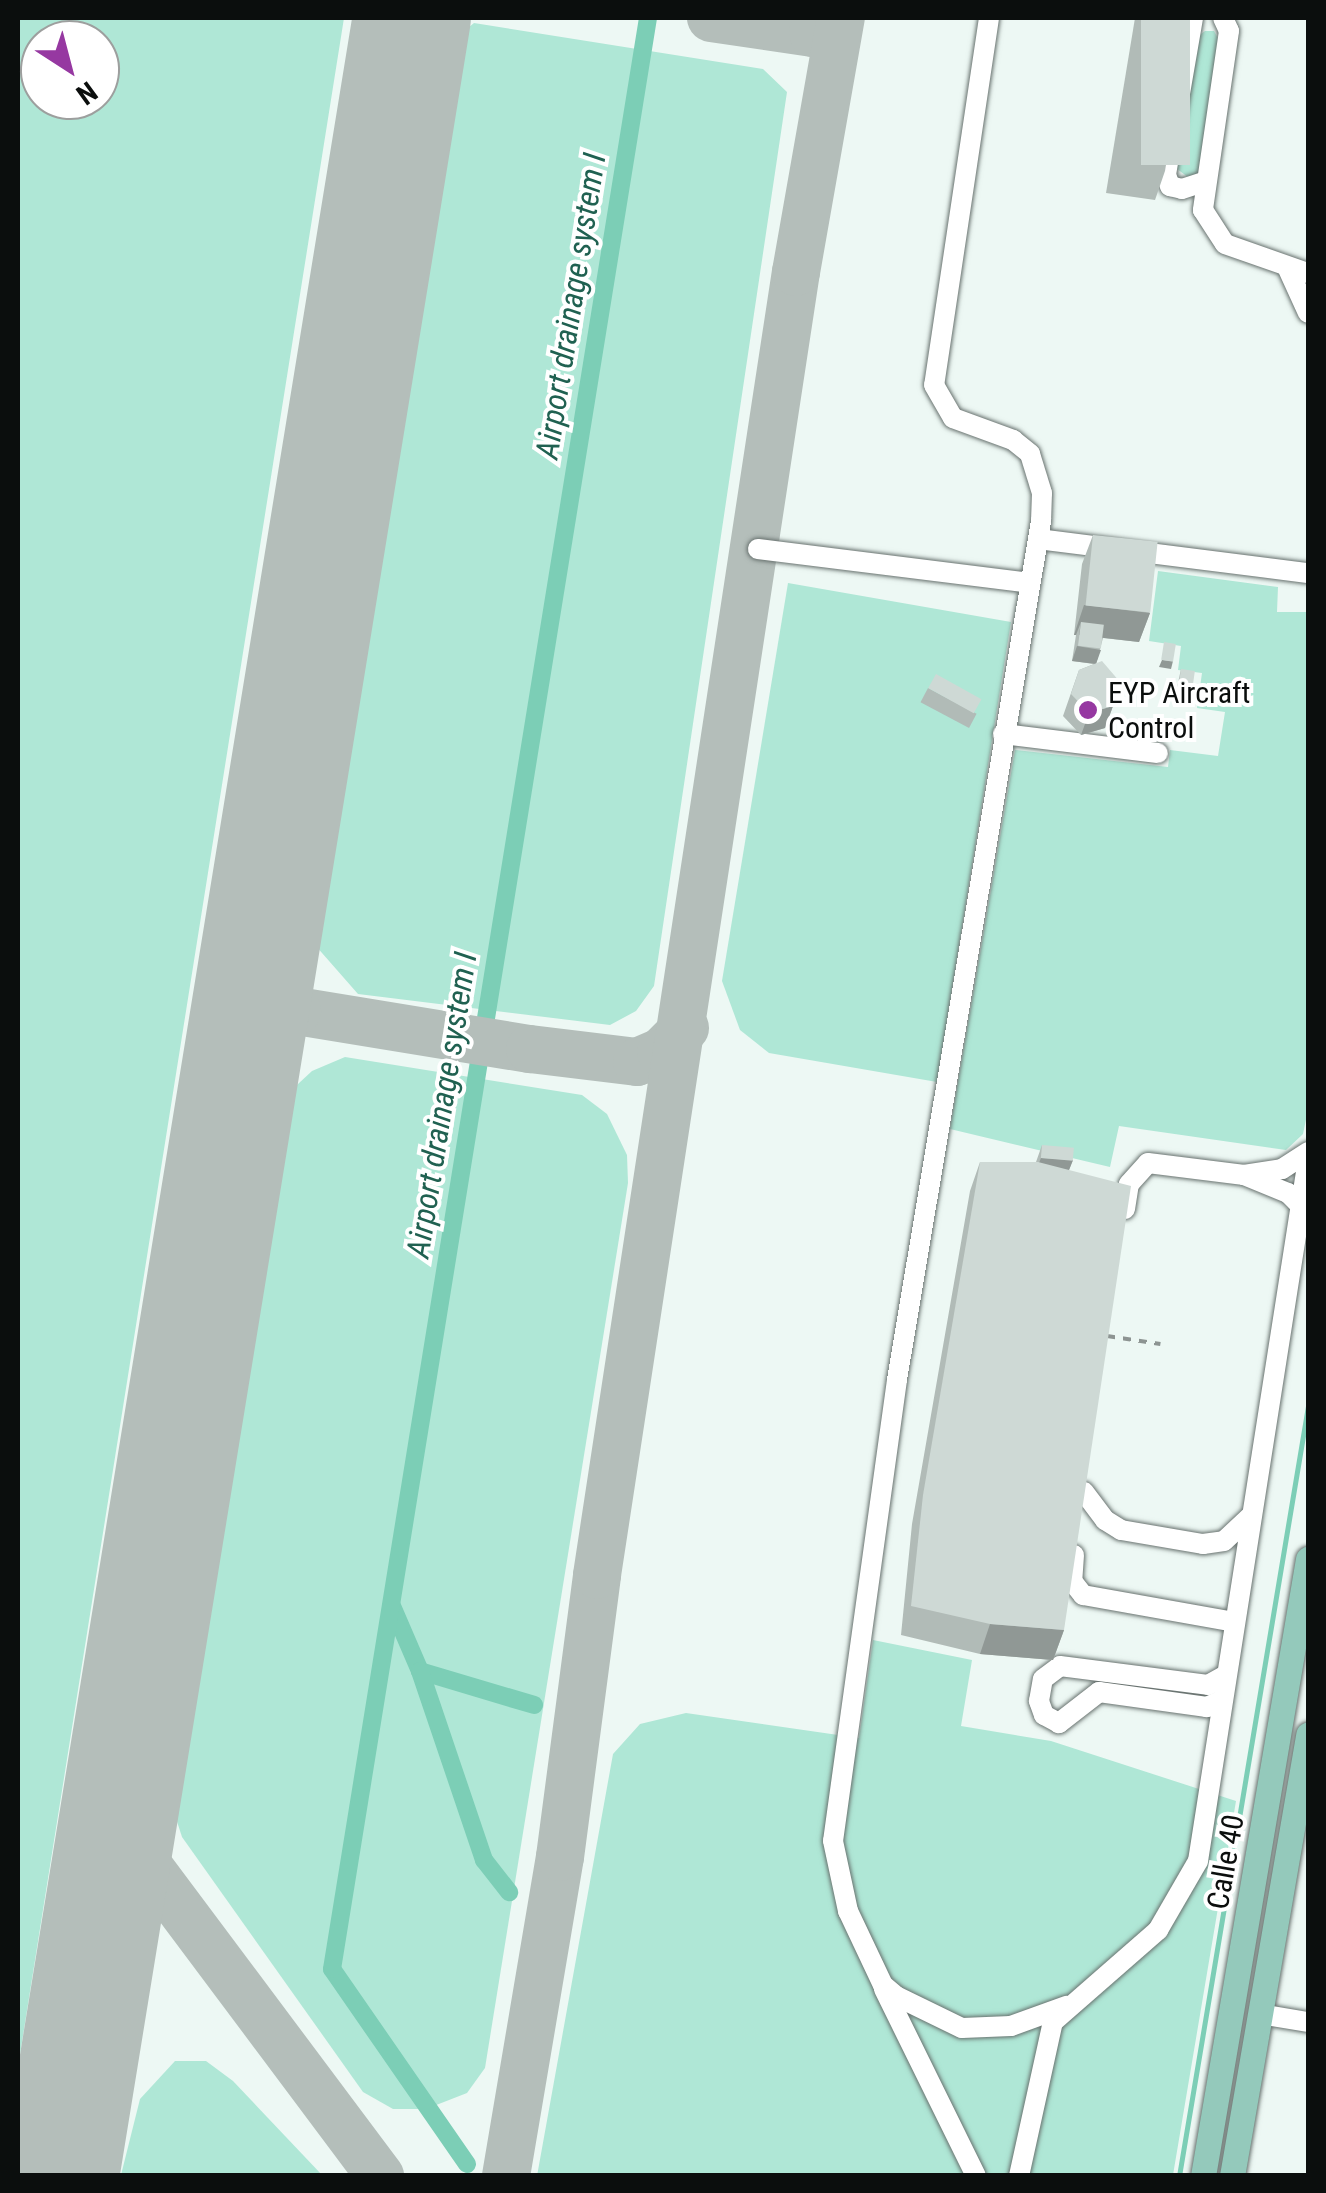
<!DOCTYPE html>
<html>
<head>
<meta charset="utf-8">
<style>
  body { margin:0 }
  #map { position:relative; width:1326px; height:2193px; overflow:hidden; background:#edf8f4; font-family:"Roboto Condensed",sans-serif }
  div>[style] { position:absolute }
  .green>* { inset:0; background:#afe7d6 }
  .stream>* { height:5px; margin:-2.5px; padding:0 2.5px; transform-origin:2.5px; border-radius:2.5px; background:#7cceb6 }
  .canal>* { height:18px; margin:-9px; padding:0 9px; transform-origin:9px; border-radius:9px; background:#7cceb6 }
  .taxiway>* { height:48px; margin:-24px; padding:0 24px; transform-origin:24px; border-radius:24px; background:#b4beba }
  .runway>* { height:118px; margin:-59px; padding:0 59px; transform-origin:59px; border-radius:59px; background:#b4beba }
  .path>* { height:4px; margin-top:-2px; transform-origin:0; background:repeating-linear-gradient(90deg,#8d9492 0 8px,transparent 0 16px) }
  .roads { filter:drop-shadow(0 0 2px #68726f) drop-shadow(0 0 2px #68726f) }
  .minor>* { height:20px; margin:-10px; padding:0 10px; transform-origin:10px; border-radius:10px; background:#fff }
  .major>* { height:25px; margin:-12.5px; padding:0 12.5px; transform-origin:12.5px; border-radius:12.5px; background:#94c9bb }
  .wall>* { inset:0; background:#b1bbb7; transform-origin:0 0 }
  .shaded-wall>* { inset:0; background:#909895 }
  .building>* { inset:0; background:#ced9d5; transform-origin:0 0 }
  .dots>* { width:28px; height:28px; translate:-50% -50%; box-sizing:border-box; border:5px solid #fff; border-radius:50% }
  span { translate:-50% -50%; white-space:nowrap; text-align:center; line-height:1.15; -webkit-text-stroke:8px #fff; paint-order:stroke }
  .poi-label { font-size:30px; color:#0b0e0d }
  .left { translate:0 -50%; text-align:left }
  .street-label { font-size:30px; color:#0b0e0d }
  .water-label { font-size:32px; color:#206151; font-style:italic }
  .frame { position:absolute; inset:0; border:20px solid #0b0e0d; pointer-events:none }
  .north { position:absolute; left:20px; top:20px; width:100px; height:100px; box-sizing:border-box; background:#fff; border:2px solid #9d9f9e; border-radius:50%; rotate:144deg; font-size:28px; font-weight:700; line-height:40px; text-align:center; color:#0b0e0d }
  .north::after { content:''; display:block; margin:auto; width:35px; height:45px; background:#9638a1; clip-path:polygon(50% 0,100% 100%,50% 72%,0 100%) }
</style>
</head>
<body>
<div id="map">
  <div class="green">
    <i style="clip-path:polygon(evenodd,18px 18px,344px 18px,18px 2067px,18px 18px,100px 40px,100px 100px,40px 100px,40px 40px,100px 40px)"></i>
    <i style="clip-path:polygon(474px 23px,763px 69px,787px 92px,654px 986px,636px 1011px,610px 1025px,358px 994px,315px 945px,307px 913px,403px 352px,447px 45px)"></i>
    <i style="clip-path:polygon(1205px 31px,1214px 31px,1222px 46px,1200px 173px,1189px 178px,1176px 168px,1197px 37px)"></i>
    <i style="clip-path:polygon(1158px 571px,1278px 587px,1277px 612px,1308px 612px,1308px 1110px,1303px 1134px,1286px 1150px,1119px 1126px,1110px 1167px,950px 1129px,1015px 750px,1168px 767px,1170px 750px,1218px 756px,1225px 712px,1197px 708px,1202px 673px,1178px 670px,1181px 646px,1149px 641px)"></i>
    <i style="clip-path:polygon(788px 583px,1011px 622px,937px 1082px,769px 1053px,740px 1030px,722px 981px)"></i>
    <i style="clip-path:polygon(345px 1057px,582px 1095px,607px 1114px,627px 1155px,628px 1183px,485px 2068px,467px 2093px,426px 2109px,393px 2109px,363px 2092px,182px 1837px,173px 1809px,284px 1097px,312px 1071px)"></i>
    <i style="clip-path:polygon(873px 1640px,972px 1660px,961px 1726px,1051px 1741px,1236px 1801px,1173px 2175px,537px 2176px,613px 1754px,640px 1724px,686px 1713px,859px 1738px)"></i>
    <i style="clip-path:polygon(175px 2061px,206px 2061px,233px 2081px,322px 2175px,121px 2175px,140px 2099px)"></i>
  </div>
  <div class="stream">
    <i style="left:1179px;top:2176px;width:781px;rotate:-80.49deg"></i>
  </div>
  <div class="canal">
    <i style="left:392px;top:1606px;width:71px;rotate:66.7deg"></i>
    <i style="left:420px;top:1671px;width:119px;rotate:16.6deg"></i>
    <i style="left:420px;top:1671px;width:200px;rotate:71.3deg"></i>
    <i style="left:484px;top:1860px;width:41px;rotate:52deg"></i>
    <i style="left:467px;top:2164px;width:237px;rotate:-124.7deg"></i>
    <i style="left:332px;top:1969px;width:1976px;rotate:-80.8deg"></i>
  </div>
  <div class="taxiway">
    <i style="left:711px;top:18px;width:103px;rotate:8.4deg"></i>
    <i style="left:813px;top:33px;width:31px;rotate:-29deg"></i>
    <i style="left:411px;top:24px;width:6px;rotate:-72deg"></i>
    <i style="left:256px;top:958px;width:47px;rotate:61.8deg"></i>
    <i style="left:278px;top:999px;width:22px;rotate:32deg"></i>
    <i style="left:297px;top:1011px;width:236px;rotate:9.3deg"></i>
    <i style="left:530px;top:1049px;width:108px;rotate:6.9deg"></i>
    <i style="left:637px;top:1062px;width:26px;rotate:-23deg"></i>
    <i style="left:661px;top:1052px;width:34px;rotate:-45deg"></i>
    <i style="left:241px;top:1050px;width:30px;rotate:-53deg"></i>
    <i style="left:259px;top:1026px;width:41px;rotate:-21.5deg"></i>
    <i style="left:118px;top:1811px;width:39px;rotate:66deg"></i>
    <i style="left:134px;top:1847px;width:411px;rotate:53.2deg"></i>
    <i style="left:506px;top:2176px;width:324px;rotate:-80.4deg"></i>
    <i style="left:560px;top:1857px;width:284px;rotate:-82.5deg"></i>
    <i style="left:597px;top:1575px;width:1318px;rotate:-81.32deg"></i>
    <i style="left:796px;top:272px;width:258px;rotate:-80deg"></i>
  </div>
  <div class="runway">
    <i style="left:60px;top:2176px;width:2187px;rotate:-80.74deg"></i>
  </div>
  <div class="path">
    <i style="left:1107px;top:1336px;width:54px;rotate:8.6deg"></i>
  </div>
  <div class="roads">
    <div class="minor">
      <i style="left:989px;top:18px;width:371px;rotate:98.5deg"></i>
      <i style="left:934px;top:385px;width:38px;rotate:60deg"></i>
      <i style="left:953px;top:418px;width:64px;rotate:20.1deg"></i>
      <i style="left:1013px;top:440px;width:22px;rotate:39deg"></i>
      <i style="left:1030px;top:454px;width:41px;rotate:72.9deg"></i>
      <i style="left:1042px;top:493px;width:28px;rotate:92deg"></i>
      <i style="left:1041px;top:521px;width:871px;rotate:99.52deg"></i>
      <i style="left:897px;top:1380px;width:465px;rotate:97.9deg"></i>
      <i style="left:833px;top:1841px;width:72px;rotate:77.9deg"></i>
      <i style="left:848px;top:1911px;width:82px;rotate:64.7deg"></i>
      <i style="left:883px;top:1985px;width:17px;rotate:40deg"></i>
      <i style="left:896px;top:1996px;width:73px;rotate:25.9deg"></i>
      <i style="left:962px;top:2028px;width:49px;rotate:-2.3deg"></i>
      <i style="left:1011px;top:2026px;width:59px;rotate:-20deg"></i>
      <i style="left:1193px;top:18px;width:159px;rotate:99.8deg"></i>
      <i style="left:1166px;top:175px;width:12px;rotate:70deg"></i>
      <i style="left:1170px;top:186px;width:12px;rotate:14deg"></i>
      <i style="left:1182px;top:189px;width:25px;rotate:-18deg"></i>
      <i style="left:1223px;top:18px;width:14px;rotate:65deg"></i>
      <i style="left:1229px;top:31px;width:181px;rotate:98.3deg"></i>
      <i style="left:1203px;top:210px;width:40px;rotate:57.1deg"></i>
      <i style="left:1225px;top:244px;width:88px;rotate:19.3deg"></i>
      <i style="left:1288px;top:269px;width:48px;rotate:65.6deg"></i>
      <i style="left:1038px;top:539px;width:272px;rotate:7.2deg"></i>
      <i style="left:758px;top:549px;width:274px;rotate:7.1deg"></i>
      <i style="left:1003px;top:734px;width:156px;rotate:7deg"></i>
      <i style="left:1244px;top:1175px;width:48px;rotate:22.2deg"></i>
      <i style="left:1288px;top:1193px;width:18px;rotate:45deg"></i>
      <i style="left:1125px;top:1209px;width:25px;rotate:-81deg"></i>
      <i style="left:1129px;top:1184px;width:28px;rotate:-48deg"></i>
      <i style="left:1148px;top:1163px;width:97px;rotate:7.1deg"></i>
      <i style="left:1244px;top:1175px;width:38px;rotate:-9deg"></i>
      <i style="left:1282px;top:1169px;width:31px;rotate:-33deg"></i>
      <i style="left:1084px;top:1492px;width:35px;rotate:53deg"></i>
      <i style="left:1105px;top:1520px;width:19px;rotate:32deg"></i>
      <i style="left:1121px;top:1530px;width:83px;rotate:9.7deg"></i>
      <i style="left:1203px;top:1544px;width:21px;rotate:-8deg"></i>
      <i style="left:1224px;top:1541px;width:38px;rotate:-43deg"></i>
      <i style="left:1074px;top:1555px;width:26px;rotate:94deg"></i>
      <i style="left:1072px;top:1581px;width:18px;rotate:52deg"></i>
      <i style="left:1083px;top:1595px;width:154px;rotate:10.1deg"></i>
      <i style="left:1222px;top:1700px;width:17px;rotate:155deg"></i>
      <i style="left:1207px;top:1707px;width:109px;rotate:-172.1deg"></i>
      <i style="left:1099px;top:1692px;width:51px;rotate:142.2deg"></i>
      <i style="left:1059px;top:1723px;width:17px;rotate:-152deg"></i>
      <i style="left:1044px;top:1715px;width:15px;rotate:-110deg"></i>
      <i style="left:1039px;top:1701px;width:22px;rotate:-80deg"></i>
      <i style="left:1043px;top:1679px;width:21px;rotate:-37deg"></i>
      <i style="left:1060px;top:1666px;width:149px;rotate:7.3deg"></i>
      <i style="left:1208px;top:1685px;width:21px;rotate:-29deg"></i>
      <i style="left:884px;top:1989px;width:208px;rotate:63.8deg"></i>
      <i style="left:1260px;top:2014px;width:49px;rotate:9.5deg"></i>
      <i style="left:1019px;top:2176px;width:158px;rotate:-77.6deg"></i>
      <i style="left:1053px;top:2022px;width:140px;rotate:-41.2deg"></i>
      <i style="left:1158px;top:1930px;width:80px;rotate:-59.9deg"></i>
      <i style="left:1198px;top:1861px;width:711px;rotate:-81.09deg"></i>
    </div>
    <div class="major">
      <i style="left:1203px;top:2176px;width:626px;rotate:-80.34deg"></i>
      <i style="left:1232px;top:2176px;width:448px;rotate:-80.2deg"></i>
    </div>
  </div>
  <div class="wall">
    <i style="clip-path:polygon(1135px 18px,1190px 18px,1165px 171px,1155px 200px,1106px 193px)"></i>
    <i style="clip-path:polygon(1093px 535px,1150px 613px,1139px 642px,1103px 638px,1096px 664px,1113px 706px,1105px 728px,1081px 735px,1063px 716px,1079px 670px,1094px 664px,1072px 661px,1076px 635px,1074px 635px,1082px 564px)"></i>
    <i style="clip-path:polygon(1181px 669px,1192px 692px,1189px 699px,1175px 697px)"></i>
    <i style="left:928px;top:688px;width:55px;height:16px;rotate:28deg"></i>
    <i style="clip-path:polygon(1042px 1145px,1073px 1160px,1069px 1170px,1064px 1630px,1053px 1660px,980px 1654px,901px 1635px,912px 1524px,970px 1191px,980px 1162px,1036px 1162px)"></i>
  </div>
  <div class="shaded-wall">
    <i style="clip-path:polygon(1084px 605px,1150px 613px,1139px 642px,1079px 635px,1081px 622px,1076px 635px,1074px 635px)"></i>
    <i style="clip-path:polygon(1077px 646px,1101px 650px,1096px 664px,1072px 661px)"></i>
    <i style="clip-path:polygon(1162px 660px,1173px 661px,1171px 669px,1159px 667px)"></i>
    <i style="clip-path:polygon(1113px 706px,1105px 728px,1081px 735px,1089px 713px)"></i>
    <i style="clip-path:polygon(1041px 1158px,1073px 1160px,1067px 1175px,1035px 1173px)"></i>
    <i style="clip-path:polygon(990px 1624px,1064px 1630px,1053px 1660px,980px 1654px)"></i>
  </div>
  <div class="building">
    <i style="left:1141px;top:18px;width:49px;height:147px"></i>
    <i style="left:1093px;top:535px;width:65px;height:71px;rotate:6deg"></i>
    <i style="left:1081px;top:622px;width:23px;height:24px;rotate:7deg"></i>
    <i style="left:1164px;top:642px;width:12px;height:18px;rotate:9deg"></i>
    <i style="clip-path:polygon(1102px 661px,1120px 682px,1113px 706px,1089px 713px,1071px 694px,1079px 670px)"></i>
    <i style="left:1181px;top:669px;width:14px;height:21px;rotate:8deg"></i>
    <i style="left:936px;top:674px;width:52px;height:16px;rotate:29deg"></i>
    <i style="left:1042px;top:1145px;width:32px;height:13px;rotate:5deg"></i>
    <i style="clip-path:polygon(980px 1162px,1038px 1162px,1131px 1186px,1064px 1630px,990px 1624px,911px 1606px,923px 1495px)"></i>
  </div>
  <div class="dots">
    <i style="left:1088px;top:710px;background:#9638a1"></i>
  </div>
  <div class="poi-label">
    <span class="left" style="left:1108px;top:710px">EYP Aircraft<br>Control</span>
  </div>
  <div class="street-label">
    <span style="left:1226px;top:1862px;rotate:-80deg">Calle 40</span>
  </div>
  <div class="water-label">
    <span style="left:571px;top:306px;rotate:-81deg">Airport drainage system I</span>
    <span style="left:442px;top:1105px;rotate:-81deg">Airport drainage system I</span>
  </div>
  <div class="frame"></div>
  <div class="north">N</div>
</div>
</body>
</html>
